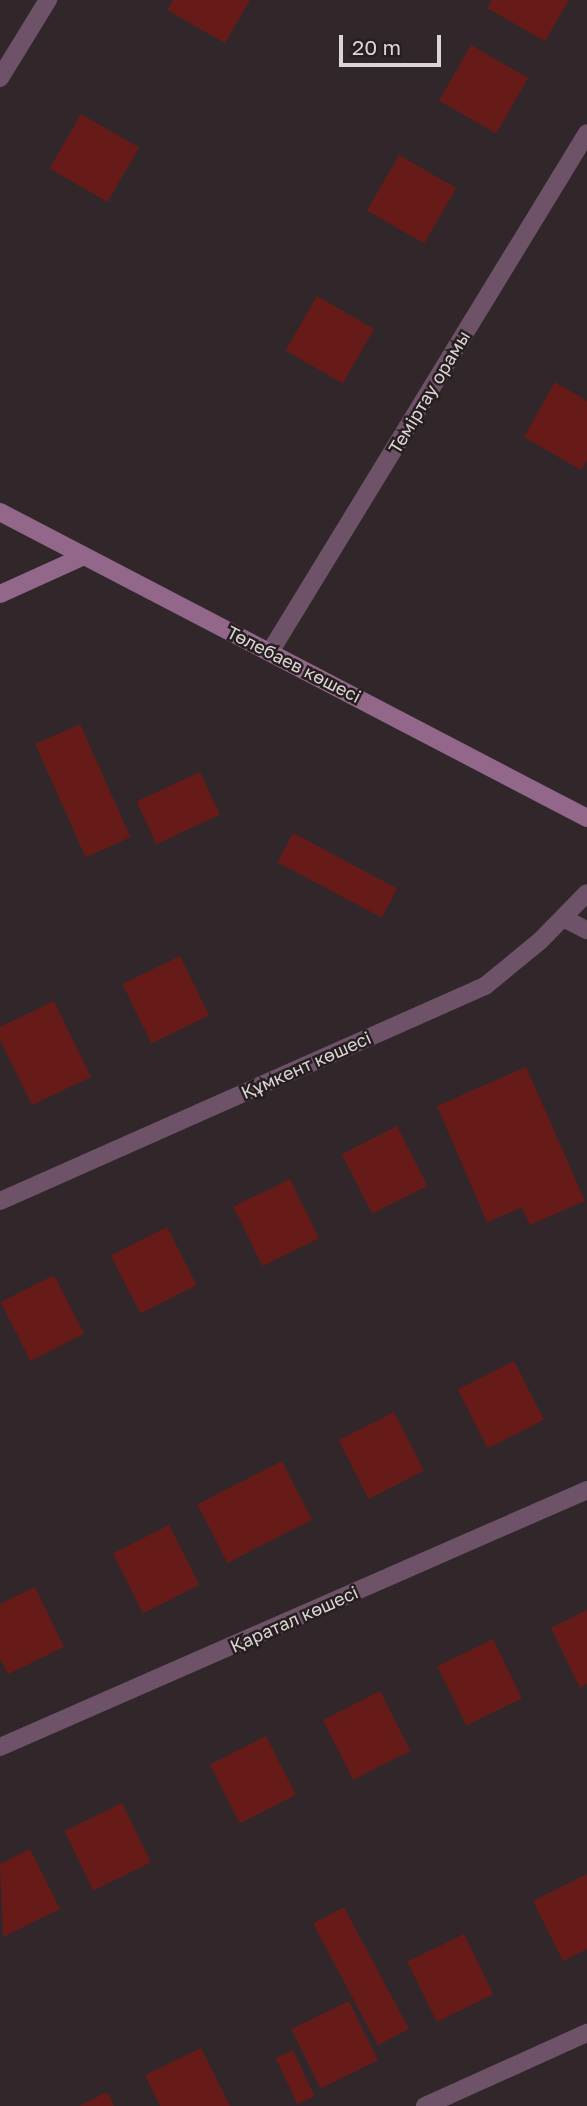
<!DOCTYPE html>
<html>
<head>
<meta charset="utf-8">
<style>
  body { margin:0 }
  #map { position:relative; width:587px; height:2106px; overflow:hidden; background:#31272a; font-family:"Golos Text",sans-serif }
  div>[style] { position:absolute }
  .building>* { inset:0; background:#671b18; transform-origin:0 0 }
  .lane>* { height:18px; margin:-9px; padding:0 9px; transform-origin:9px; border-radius:9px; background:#6d5268 }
  .street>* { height:18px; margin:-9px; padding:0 9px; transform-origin:9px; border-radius:9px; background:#6d5268 }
  .secondary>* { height:18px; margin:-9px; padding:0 9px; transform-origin:9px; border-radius:9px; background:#92678a }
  span { translate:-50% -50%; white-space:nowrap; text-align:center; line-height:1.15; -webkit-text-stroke:5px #271e20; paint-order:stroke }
  .street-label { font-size:18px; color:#dbd5d6 }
  .scale { position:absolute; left:339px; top:35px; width:102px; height:32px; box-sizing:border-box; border:4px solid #dbd5d6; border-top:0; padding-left:9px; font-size:21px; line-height:24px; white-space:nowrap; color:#dbd5d6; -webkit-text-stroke:5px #271e20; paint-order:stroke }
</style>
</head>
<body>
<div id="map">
  <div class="building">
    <i style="clip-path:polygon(173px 0,250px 0,225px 43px,167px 10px)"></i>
    <i style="clip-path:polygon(492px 0,569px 0,545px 41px,487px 8px)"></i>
    <i style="left:471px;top:45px;width:66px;height:64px;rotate:30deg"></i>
    <i style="left:81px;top:114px;width:67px;height:63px;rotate:30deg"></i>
    <i style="left:399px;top:155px;width:66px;height:64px;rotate:30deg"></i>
    <i style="left:317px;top:296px;width:66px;height:63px;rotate:30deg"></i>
    <i style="clip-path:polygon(555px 382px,587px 401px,587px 460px,581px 470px,524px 437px)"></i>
    <i style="left:80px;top:724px;width:124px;height:49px;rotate:66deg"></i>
    <i style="left:200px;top:772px;width:47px;height:70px;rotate:65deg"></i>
    <i style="left:293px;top:833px;width:118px;height:33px;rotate:28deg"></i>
    <i style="left:180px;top:956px;width:66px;height:64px;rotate:64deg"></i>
    <i style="clip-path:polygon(54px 1001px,91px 1077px,32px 1105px,0 1040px,0 1027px)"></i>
    <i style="clip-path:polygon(526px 1067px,585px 1201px,530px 1225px,522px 1207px,487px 1222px,437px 1106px)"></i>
    <i style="left:397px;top:1126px;width:67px;height:62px;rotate:63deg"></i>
    <i style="left:290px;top:1179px;width:66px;height:63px;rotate:64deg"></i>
    <i style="left:167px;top:1227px;width:65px;height:63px;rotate:63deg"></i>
    <i style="left:54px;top:1275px;width:66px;height:60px;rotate:63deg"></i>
    <i style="left:514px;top:1361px;width:66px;height:63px;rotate:63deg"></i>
    <i style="left:394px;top:1412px;width:66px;height:62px;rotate:63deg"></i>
    <i style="left:282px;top:1461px;width:66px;height:95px;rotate:63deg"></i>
    <i style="left:169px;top:1525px;width:67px;height:63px;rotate:63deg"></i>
    <i style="clip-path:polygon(35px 1587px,64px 1647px,8px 1674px,0 1658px,0 1604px)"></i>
    <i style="clip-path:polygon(587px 1610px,587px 1684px,580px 1688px,551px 1628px)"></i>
    <i style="left:493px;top:1639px;width:66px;height:62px;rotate:64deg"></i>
    <i style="left:380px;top:1691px;width:67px;height:64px;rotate:63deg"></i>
    <i style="left:266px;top:1736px;width:66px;height:63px;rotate:63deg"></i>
    <i style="left:122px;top:1803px;width:66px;height:64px;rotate:64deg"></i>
    <i style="clip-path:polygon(30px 1849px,60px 1909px,3px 1937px,0 1864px)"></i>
    <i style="clip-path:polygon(587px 1874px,587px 1949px,563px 1961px,533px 1901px)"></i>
    <i style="left:344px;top:1907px;width:138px;height:35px;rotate:62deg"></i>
    <i style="left:464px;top:1934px;width:67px;height:63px;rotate:64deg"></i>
    <i style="left:349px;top:2001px;width:66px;height:64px;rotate:64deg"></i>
    <i style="clip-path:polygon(201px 2048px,230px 2106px,160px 2106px,145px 2075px)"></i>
    <i style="left:293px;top:2050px;width:51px;height:19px;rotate:65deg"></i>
    <i style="clip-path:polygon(107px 2092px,114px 2106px,79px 2106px)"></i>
  </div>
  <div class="lane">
    <i style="left:563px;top:918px;width:27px;rotate:27deg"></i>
  </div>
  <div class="street">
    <i style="left:0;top:78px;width:92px;rotate:-58.4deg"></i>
    <i style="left:270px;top:652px;width:608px;rotate:-58.58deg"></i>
    <i style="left:0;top:1201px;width:531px;rotate:-23.91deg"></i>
    <i style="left:485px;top:986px;width:71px;rotate:-39.3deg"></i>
    <i style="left:540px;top:941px;width:67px;rotate:-45.6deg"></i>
    <i style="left:0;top:1747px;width:641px;rotate:-23.64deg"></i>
    <i style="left:425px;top:2106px;width:178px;rotate:-24.3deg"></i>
  </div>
  <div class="secondary">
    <i style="left:0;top:512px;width:662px;rotate:27.53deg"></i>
    <i style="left:0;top:594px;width:92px;rotate:-24.3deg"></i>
  </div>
  <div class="street-label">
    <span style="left:429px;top:392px;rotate:-59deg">Теміртау орамы</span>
    <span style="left:294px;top:664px;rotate:27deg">Төлебаев көшесі</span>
    <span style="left:306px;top:1065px;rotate:-24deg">Құмкент көшесі</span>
    <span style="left:294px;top:1619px;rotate:-24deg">Қаратал көшесі</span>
  </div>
  <div class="scale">20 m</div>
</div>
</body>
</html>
